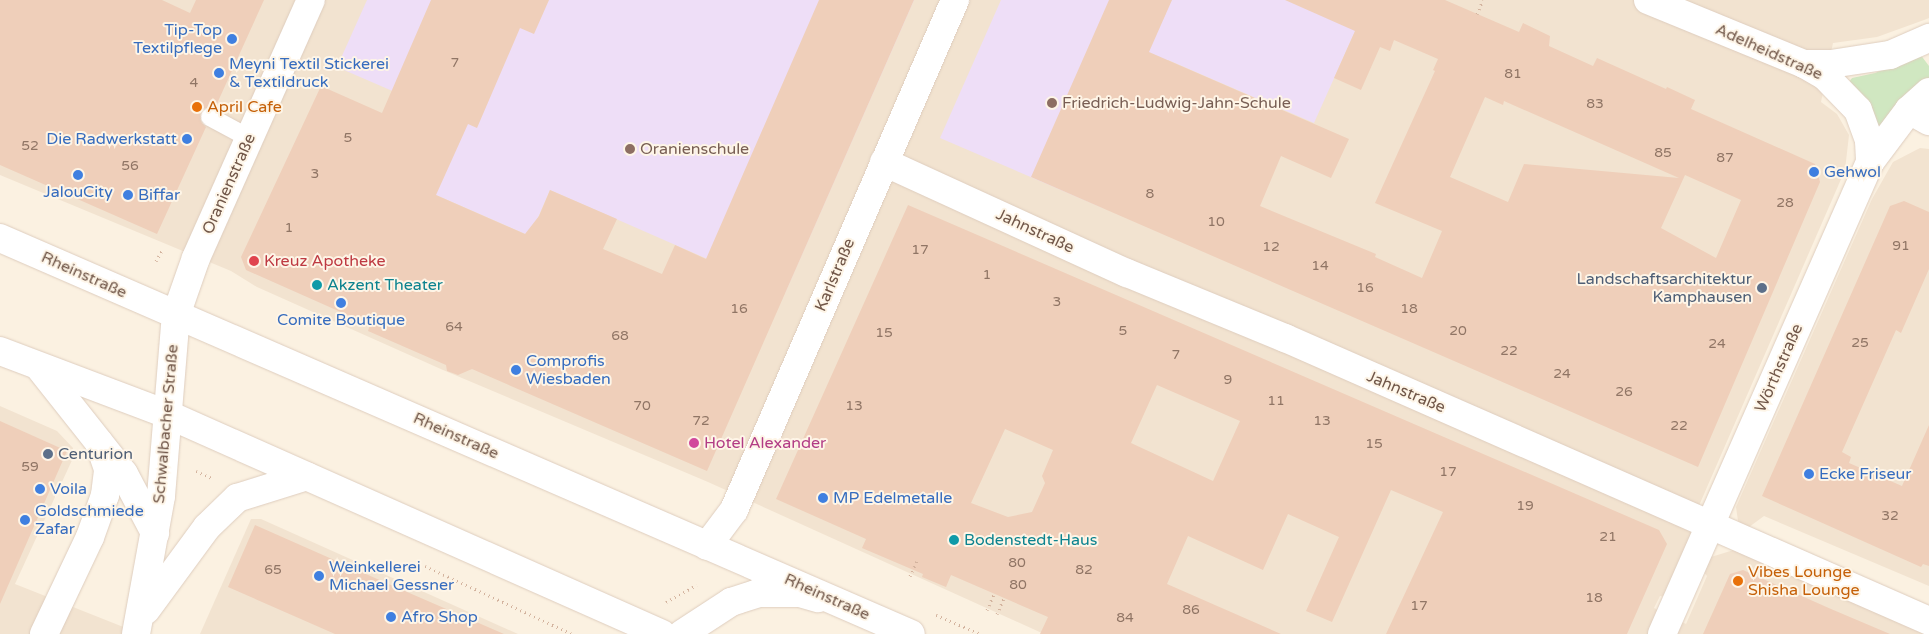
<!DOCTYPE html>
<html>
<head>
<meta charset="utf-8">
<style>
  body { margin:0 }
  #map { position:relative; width:1929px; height:634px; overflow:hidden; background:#fbf1e1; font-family:"Varela Round",sans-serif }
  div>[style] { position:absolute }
  .residential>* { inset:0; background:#f2e3d0 }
  .education>* { inset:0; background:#eedef7 }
  .green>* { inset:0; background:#d0e7c1 }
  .building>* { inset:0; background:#efcfba }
  .path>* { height:3px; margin-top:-1.5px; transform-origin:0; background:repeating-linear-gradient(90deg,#d3b39e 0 1px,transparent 0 5px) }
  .roads { filter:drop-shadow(0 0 1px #decdbe) drop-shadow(0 0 1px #decdbe) }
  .lane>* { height:18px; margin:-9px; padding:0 9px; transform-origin:9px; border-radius:9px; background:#fff }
  .street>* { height:28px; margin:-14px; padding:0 14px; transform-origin:14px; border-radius:14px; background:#fff }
  .secondary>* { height:28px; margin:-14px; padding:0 14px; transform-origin:14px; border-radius:14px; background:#fff }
  .dots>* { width:14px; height:14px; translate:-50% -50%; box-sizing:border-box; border:2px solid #fef5e7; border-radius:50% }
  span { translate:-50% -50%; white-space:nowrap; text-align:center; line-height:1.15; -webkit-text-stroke:4px #fef5e7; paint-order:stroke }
  .number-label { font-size:14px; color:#907565 }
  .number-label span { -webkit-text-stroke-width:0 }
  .shop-label { font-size:16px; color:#366cbe }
  .right { translate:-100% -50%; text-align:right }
  .left { translate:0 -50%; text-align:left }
  .street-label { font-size:16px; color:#715749 }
  .education-label { font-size:16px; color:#785e54 }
  .food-label { font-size:16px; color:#c56008 }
  .health-label { font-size:16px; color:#be3a42 }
  .service-label { font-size:16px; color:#4e5e75 }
  .culture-label { font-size:16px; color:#0d838f }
  .hotel-label { font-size:16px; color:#b23c85 }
</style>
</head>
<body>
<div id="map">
  <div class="residential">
    <i style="clip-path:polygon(0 0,1929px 0,1929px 18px,1924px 20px,1877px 37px,1833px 43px,1821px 102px,1837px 114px,1849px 135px,1845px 170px,1691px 524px,1696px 529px,1670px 597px,1660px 596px,1654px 608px,1686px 624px,1707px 576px,1703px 571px,1711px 557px,1737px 549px,1929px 634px,1044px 634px,708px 482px,443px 370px,257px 287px,231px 271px,0 175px)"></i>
    <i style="clip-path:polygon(1920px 148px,1929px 149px,1929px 586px,1764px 516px,1745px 530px,1738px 521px,1736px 507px,1872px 199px,1893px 162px)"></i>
    <i style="clip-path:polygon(0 406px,57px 431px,73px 448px,73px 458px,15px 584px,141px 634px,0 634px)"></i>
    <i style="clip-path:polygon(251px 519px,261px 519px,518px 634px,200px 634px)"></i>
  </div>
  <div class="education">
    <i style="clip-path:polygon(367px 0,914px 0,785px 293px,550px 190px,530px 236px,436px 195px,404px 96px,337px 67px)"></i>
    <i style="clip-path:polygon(1001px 0,1369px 0,1314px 123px,1168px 60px,1103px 208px,940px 138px)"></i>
  </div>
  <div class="green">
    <i style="clip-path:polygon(1920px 54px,1929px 66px,1929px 79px,1884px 125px,1877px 125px,1849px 82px,1852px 78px,1875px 73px)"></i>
  </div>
  <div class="building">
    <i style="clip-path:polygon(0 0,162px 0,190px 13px,196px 0,264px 0,215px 108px,205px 108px,200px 112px,201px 122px,206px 127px,157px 234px,0 165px)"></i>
    <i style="clip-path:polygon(431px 0,549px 0,534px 34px,520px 28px,477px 128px,468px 124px,436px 195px,525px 234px,539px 216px,550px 190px,617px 219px,603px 249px,662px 274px,675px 245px,706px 259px,819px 0,914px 0,707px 471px,472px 369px,458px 375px,447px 371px,446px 365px,368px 331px,370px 325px,246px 270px,241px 257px,321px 86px,382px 113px)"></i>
    <i style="clip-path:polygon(evenodd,1109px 0,1172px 0,1149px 52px,1349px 139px,1331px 178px,1281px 156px,1260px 206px,1376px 254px,1375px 257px,1422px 278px,1442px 231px,1375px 203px,1435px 71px,1433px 70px,1438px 59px,1394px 40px,1390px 51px,1380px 47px,1361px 90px,1334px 78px,1355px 31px,1285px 0,1445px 0,1519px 32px,1523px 23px,1550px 36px,1549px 46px,1593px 66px,1597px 58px,1666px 89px,1667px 87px,1695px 100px,1691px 109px,1815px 164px,1820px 182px,1698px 467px,1031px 177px,1109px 0,1485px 97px,1503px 105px,1504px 101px,1679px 178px,1524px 164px,1508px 202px,1450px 177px,1485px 97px,1109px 0,1685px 175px,1741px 200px,1716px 258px,1661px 228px,1685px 175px)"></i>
    <i style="clip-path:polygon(1904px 201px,1929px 212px,1929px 269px,1901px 333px,1896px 330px,1842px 452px,1851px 457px,1849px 463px,1902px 486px,1929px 425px,1929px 566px,1923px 564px,1921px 567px,1762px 496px,1890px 206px)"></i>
    <i style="clip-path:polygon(evenodd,908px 205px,1659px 530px,1667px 544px,1627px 634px,1386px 634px,1443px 512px,1391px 490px,1332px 622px,1306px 611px,1339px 537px,1288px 514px,1263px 570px,1188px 536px,1167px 584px,1281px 634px,1040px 634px,1048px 617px,951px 575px,946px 587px,922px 577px,923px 574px,862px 548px,866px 539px,776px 499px,908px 205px,1157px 385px,1240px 421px,1213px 481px,1131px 443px,1157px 385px,908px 205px,1005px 429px,1053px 450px,1042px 476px,1045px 483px,1032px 512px,1008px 517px,971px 503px,1005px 429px)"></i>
    <i style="clip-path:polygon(0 421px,67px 451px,0 604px)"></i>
    <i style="clip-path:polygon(255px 525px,384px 582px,504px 634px,335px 634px,228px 587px)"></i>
    <i style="clip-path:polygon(1743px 570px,1831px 609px,1890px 634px,1703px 634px,1730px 574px)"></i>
  </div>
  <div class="path">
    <i style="left:1477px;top:14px;width:15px;rotate:-67deg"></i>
    <i style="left:156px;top:261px;width:14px;rotate:-60deg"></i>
    <i style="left:196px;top:471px;width:17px;rotate:24deg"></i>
    <i style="left:425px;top:566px;width:162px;rotate:24.8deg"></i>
    <i style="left:910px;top:576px;width:17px;rotate:-65deg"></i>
    <i style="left:666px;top:602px;width:35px;rotate:-29deg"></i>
    <i style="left:987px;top:610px;width:17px;rotate:-66deg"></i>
    <i style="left:997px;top:614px;width:17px;rotate:-66deg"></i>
    <i style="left:936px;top:615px;width:49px;rotate:22.9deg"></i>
  </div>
  <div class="roads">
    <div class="lane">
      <i style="left:210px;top:117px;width:44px;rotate:28.3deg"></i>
    </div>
    <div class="street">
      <i style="left:1804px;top:64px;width:24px;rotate:30deg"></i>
      <i style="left:1825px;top:76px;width:47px;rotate:45.9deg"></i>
      <i style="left:1858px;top:110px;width:33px;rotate:70deg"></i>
      <i style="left:1869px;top:141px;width:21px;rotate:87deg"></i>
      <i style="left:1909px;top:110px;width:23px;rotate:29deg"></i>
      <i style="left:884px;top:162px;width:267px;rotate:24.6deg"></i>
      <i style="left:1127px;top:273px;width:171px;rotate:22.4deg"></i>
      <i style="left:1285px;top:338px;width:703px;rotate:23.72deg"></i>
      <i style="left:682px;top:634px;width:59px;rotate:-33.1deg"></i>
      <i style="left:731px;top:602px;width:28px;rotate:-18deg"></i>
      <i style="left:758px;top:593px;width:42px"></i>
      <i style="left:800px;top:593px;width:19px;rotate:16deg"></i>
    </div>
    <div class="secondary">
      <i style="left:1648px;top:0;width:169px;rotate:22.3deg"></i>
      <i style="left:1804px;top:64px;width:27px"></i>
      <i style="left:1831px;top:64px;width:60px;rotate:-8.7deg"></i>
      <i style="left:1890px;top:55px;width:43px;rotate:-23.6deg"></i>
      <i style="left:0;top:238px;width:993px;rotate:23.49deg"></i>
      <i style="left:0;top:351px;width:181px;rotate:20.7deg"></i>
      <i style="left:169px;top:415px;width:539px;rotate:23.95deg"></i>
      <i style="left:40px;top:368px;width:135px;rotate:51.6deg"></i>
      <i style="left:124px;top:474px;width:67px;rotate:62.3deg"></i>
      <i style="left:707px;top:546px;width:45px;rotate:-53.1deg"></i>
      <i style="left:734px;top:510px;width:556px;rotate:-66.57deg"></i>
      <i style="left:146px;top:610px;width:103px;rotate:-53.7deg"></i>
      <i style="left:207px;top:527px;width:42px;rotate:-44deg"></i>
      <i style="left:237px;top:498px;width:73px;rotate:-17.4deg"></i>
      <i style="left:44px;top:634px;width:107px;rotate:-64.6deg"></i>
      <i style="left:90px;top:537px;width:45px;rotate:-70.3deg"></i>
      <i style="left:105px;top:495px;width:26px;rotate:-83deg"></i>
      <i style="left:108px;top:469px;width:28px;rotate:-109deg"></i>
      <i style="left:136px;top:634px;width:140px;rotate:-79.7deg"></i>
      <i style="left:161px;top:496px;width:182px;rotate:-85.3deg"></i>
      <i style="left:176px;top:315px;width:60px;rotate:-70.7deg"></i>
      <i style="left:196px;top:258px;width:282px;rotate:-66deg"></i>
      <i style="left:1662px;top:634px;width:516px;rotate:-66.22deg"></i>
      <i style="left:1870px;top:162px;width:65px;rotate:-53.1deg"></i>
      <i style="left:1909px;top:110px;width:27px;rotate:-42deg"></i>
    </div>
  </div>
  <div class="dots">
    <i style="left:232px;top:39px;background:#3f7fe0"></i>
    <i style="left:219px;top:73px;background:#3f7fe0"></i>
    <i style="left:1052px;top:103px;background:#8d6e63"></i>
    <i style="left:197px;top:107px;background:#e8710a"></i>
    <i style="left:187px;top:139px;background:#3f7fe0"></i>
    <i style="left:630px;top:149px;background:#8d6e63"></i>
    <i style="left:1814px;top:172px;background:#3f7fe0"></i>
    <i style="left:78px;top:175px;background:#3f7fe0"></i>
    <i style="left:128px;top:195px;background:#3f7fe0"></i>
    <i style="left:254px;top:261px;background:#e0444e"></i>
    <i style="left:317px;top:285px;background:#0f9aa8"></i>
    <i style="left:1762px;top:288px;background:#5c6f8a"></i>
    <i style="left:341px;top:303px;background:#3f7fe0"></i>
    <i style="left:516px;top:370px;background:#3f7fe0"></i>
    <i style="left:694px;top:443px;background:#d1479c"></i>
    <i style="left:48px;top:454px;background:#5c6f8a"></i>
    <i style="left:1809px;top:474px;background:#3f7fe0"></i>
    <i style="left:40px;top:489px;background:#3f7fe0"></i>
    <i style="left:823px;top:498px;background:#3f7fe0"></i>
    <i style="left:25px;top:520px;background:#3f7fe0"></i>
    <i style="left:954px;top:540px;background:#0f9aa8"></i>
    <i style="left:319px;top:576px;background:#3f7fe0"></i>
    <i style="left:1738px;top:581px;background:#e8710a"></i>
    <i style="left:391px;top:617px;background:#3f7fe0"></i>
  </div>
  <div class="number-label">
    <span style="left:455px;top:63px">7</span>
    <span style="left:1513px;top:74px">81</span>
    <span style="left:194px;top:83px">4</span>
    <span style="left:1595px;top:104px">83</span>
    <span style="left:348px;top:138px">5</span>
    <span style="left:30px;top:146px">52</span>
    <span style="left:1663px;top:153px">85</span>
    <span style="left:1725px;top:158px">87</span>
    <span style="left:130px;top:166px">56</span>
    <span style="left:315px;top:174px">3</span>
    <span style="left:1150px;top:194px">8</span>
    <span style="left:1785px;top:203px">28</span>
    <span style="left:1216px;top:222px">10</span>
    <span style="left:289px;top:228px">1</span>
    <span style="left:1901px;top:246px">91</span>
    <span style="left:1271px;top:247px">12</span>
    <span style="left:920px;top:250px">17</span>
    <span style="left:1320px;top:266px">14</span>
    <span style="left:987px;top:275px">1</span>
    <span style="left:1365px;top:288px">16</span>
    <span style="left:1057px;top:302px">3</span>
    <span style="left:739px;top:309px">16</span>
    <span style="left:1409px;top:309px">18</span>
    <span style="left:454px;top:327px">64</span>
    <span style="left:1123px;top:331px">5</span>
    <span style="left:1458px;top:331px">20</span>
    <span style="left:884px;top:333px">15</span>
    <span style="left:620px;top:336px">68</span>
    <span style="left:1860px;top:343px">25</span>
    <span style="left:1717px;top:344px">24</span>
    <span style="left:1509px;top:351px">22</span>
    <span style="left:1176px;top:355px">7</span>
    <span style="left:1562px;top:374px">24</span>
    <span style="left:1228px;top:380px">9</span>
    <span style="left:1624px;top:392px">26</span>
    <span style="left:1276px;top:401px">11</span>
    <span style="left:642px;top:406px">70</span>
    <span style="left:854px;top:406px">13</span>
    <span style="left:701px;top:421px">72</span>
    <span style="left:1322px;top:421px">13</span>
    <span style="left:1679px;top:426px">22</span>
    <span style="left:1374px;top:444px">15</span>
    <span style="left:30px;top:467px">59</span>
    <span style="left:1448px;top:472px">17</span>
    <span style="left:1525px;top:506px">19</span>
    <span style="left:1890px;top:516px">32</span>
    <span style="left:1608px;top:537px">21</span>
    <span style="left:1017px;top:563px">80</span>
    <span style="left:273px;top:570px">65</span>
    <span style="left:1084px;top:570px">82</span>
    <span style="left:1018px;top:585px">80</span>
    <span style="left:1594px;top:598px">18</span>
    <span style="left:1419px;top:606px">17</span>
    <span style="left:1191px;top:610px">86</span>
    <span style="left:1125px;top:618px">84</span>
  </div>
  <div class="shop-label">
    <span class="right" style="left:222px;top:39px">Tip-Top<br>Textilpflege</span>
    <span class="left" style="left:229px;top:73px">Meyni Textil Stickerei<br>&amp; Textildruck</span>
    <span class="right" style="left:177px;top:139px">Die Radwerkstatt</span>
    <span class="left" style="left:1824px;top:172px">Gehwol</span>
    <span style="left:78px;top:192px">JalouCity</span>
    <span class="left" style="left:138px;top:195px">Biffar</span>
    <span style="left:341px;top:320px">Comite Boutique</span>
    <span class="left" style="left:526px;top:370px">Comprofis<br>Wiesbaden</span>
    <span class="left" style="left:1819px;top:474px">Ecke Friseur</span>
    <span class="left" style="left:50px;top:489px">Voila</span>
    <span class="left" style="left:833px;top:498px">MP Edelmetalle</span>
    <span class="left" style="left:35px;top:520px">Goldschmiede<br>Zafar</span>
    <span class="left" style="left:329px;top:576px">Weinkellerei<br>Michael Gessner</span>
    <span class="left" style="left:401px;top:617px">Afro Shop</span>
  </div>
  <div class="street-label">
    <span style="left:1769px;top:52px;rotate:24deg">Adelheidstraße</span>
    <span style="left:229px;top:184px;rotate:-66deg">Oranienstraße</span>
    <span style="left:1035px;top:231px;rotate:25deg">Jahnstraße</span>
    <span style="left:84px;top:275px;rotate:24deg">Rheinstraße</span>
    <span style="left:835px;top:275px;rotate:-67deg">Karlstraße</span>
    <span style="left:1779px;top:368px;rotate:-66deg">Wörthstraße</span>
    <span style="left:1406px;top:392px;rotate:23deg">Jahnstraße</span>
    <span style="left:166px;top:424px;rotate:-85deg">Schwalbacher Straße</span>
    <span style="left:456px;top:436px;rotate:24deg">Rheinstraße</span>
    <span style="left:827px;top:597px;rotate:24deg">Rheinstraße</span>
  </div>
  <div class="education-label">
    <span class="left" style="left:1062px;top:103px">Friedrich-Ludwig-Jahn-Schule</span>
    <span class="left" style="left:640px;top:149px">Oranienschule</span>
  </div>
  <div class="food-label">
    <span class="left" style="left:207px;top:107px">April Cafe</span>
    <span class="left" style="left:1748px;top:581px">Vibes Lounge<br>Shisha Lounge</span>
  </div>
  <div class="health-label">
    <span class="left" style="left:264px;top:261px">Kreuz Apotheke</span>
  </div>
  <div class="service-label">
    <span class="right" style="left:1752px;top:288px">Landschaftsarchitektur<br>Kamphausen</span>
    <span class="left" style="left:58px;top:454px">Centurion</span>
  </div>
  <div class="culture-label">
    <span class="left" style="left:327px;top:285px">Akzent Theater</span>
    <span class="left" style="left:964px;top:540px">Bodenstedt-Haus</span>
  </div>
  <div class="hotel-label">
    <span class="left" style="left:704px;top:443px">Hotel Alexander</span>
  </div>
</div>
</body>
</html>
